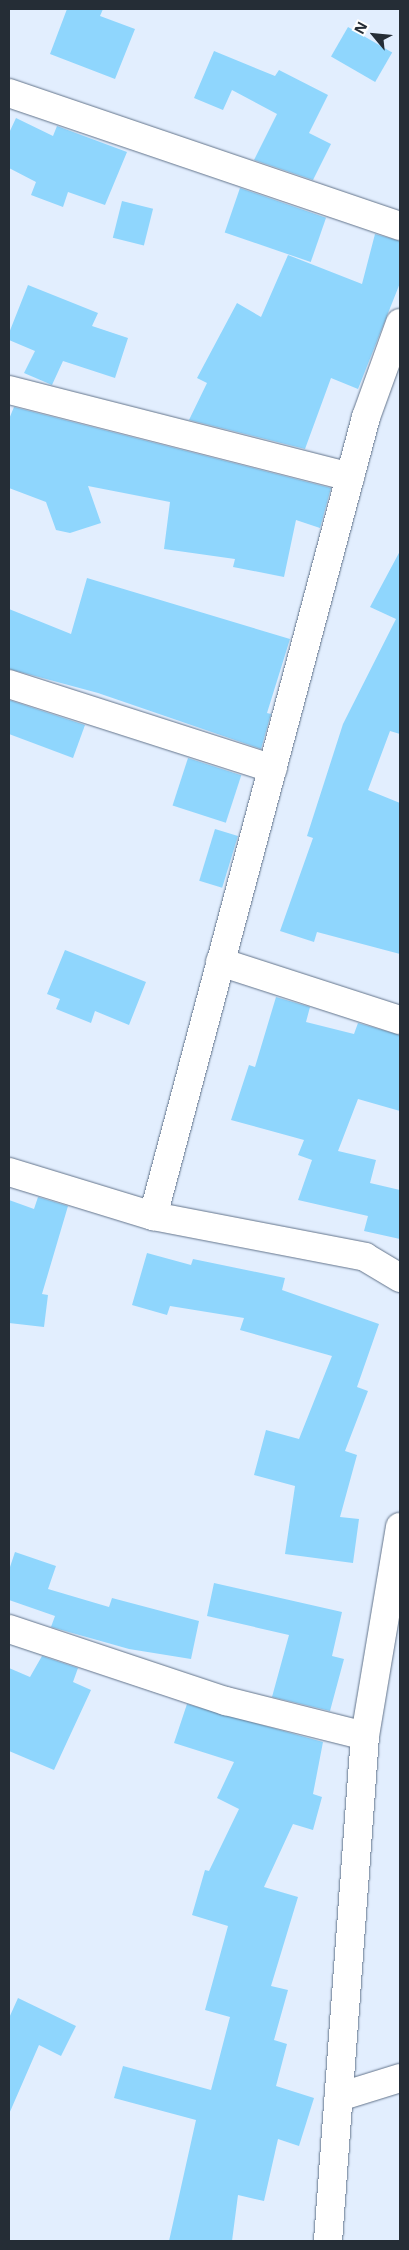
<!DOCTYPE html>
<html>
<head>
<meta charset="utf-8">
<style>
  body { margin:0 }
  #map { position:relative; width:409px; height:2250px; overflow:hidden; background:#e2eefe; font-family:"Noto Sans",sans-serif }
  div>[style] { position:absolute }
  .building>* { inset:0; background:#8fd6fd; transform-origin:0 0 }
  .roads { filter:drop-shadow(0 0 1px #63748b) drop-shadow(0 0 1px #63748b) }
  .street>* { height:28px; margin:-14px; padding:0 14px; transform-origin:14px; border-radius:14px; background:#fff }
  span { translate:-50% -50%; white-space:nowrap; text-align:center; line-height:1.15; -webkit-text-stroke:4.5px #fff; paint-order:stroke }
  .frame { position:absolute; inset:0; border:10px solid #252d36; pointer-events:none }
  .north { position:absolute; left:349px; top:10px; width:50px; height:50px; -webkit-text-stroke:4px #fff; paint-order:stroke; rotate:298deg; font-size:14px; font-weight:700; line-height:20px; text-align:center; color:#252d36 }
  .north::after { content:''; display:block; margin:auto; width:18px; height:22px; background:#252d36; clip-path:polygon(50% 0,100% 100%,50% 72%,0 100%) }
</style>
</head>
<body>
<div id="map">
  <div class="building">
    <i style="clip-path:polygon(67px 9px,103px 9px,100px 16px,135px 29px,115px 79px,50px 54px)"></i>
    <i style="left:348px;top:27px;width:51px;height:34px;rotate:30deg"></i>
    <i style="clip-path:polygon(214px 51px,275px 76px,279px 70px,328px 95px,309px 133px,331px 144px,313px 180px,254px 160px,277px 114px,232px 90px,223px 110px,194px 98px)"></i>
    <i style="clip-path:polygon(16px 118px,53px 136px,57px 126px,127px 152px,105px 205px,68px 192px,63px 207px,31px 195px,36px 182px,9px 168px,9px 133px)"></i>
    <i style="left:240px;top:188px;width:91px;height:47px;rotate:19deg"></i>
    <i style="left:122px;top:201px;width:32px;height:38px;rotate:14deg"></i>
    <i style="clip-path:polygon(375px 234px,400px 241px,400px 283px,358px 389px,331px 378px,305px 449px,189px 420px,207px 383px,197px 378px,237px 303px,261px 317px,288px 255px,362px 284px)"></i>
    <i style="clip-path:polygon(28px 285px,98px 313px,92px 326px,128px 338px,115px 378px,63px 361px,52px 385px,24px 373px,35px 351px,9px 340px,9px 333px)"></i>
    <i style="clip-path:polygon(14px 407px,331px 488px,320px 528px,296px 520px,284px 577px,233px 567px,235px 559px,164px 549px,170px 502px,88px 486px,101px 523px,70px 533px,56px 530px,46px 502px,9px 488px,9px 419px)"></i>
    <i style="clip-path:polygon(400px 551px,400px 734px,390px 731px,368px 790px,400px 803px,400px 954px,317px 932px,314px 942px,280px 931px,313px 838px,307px 836px,343px 724px,396px 619px,370px 607px)"></i>
    <i style="clip-path:polygon(87px 578px,290px 639px,267px 713px,271px 714px,261px 749px,98px 693px,9px 669px,9px 609px,71px 634px)"></i>
    <i style="clip-path:polygon(9px 700px,85px 725px,73px 758px,9px 734px)"></i>
    <i style="left:188px;top:758px;width:56px;height:50px;rotate:18deg"></i>
    <i style="left:215px;top:829px;width:24px;height:54px;rotate:17deg"></i>
    <i style="clip-path:polygon(65px 950px,146px 982px,129px 1025px,95px 1011px,91px 1023px,56px 1009px,60px 999px,47px 994px)"></i>
    <i style="clip-path:polygon(276px 997px,310px 1007px,306px 1022px,354px 1034px,358px 1023px,400px 1035px,400px 1111px,358px 1099px,338px 1151px,376px 1160px,370px 1183px,400px 1190px,400px 1239px,364px 1231px,368px 1216px,298px 1200px,312px 1160px,298px 1155px,304px 1140px,231px 1120px,249px 1065px,255px 1067px)"></i>
    <i style="clip-path:polygon(38px 1197px,68px 1206px,42px 1294px,48px 1295px,44px 1327px,9px 1323px,9px 1200px,34px 1209px)"></i>
    <i style="clip-path:polygon(147px 1253px,191px 1265px,193px 1259px,285px 1278px,282px 1290px,379px 1324px,357px 1387px,368px 1391px,345px 1451px,357px 1455px,340px 1517px,359px 1519px,353px 1563px,285px 1554px,295px 1486px,254px 1475px,266px 1430px,299px 1439px,332px 1356px,240px 1330px,244px 1318px,170px 1306px,167px 1315px,132px 1305px)"></i>
    <i style="clip-path:polygon(15px 1552px,56px 1566px,48px 1589px,109px 1607px,112px 1598px,199px 1621px,191px 1659px,129px 1649px,51px 1627px,55px 1616px,9px 1600px,9px 1570px)"></i>
    <i style="clip-path:polygon(214px 1583px,342px 1612px,332px 1656px,344px 1659px,330px 1711px,272px 1697px,289px 1635px,207px 1616px)"></i>
    <i style="clip-path:polygon(42px 1656px,78px 1668px,73px 1682px,91px 1690px,54px 1770px,9px 1751px,9px 1668px,30px 1677px)"></i>
    <i style="clip-path:polygon(187px 1704px,323px 1742px,313px 1794px,322px 1797px,313px 1830px,293px 1824px,264px 1887px,298px 1897px,271px 1986px,288px 1990px,274px 2040px,287px 2044px,276px 2086px,314px 2098px,299px 2146px,278px 2139px,264px 2201px,238px 2195px,232px 2241px,169px 2241px,196px 2120px,114px 2098px,123px 2066px,211px 2090px,230px 2017px,205px 2010px,228px 1926px,192px 1915px,205px 1870px,209px 1871px,239px 1809px,217px 1798px,234px 1762px,174px 1743px)"></i>
    <i style="clip-path:polygon(18px 1998px,76px 2026px,61px 2056px,39px 2045px,9px 2114px,9px 2018px)"></i>
  </div>
  <div class="roads">
    <div class="street">
      <i style="left:9px;top:93px;width:413px;rotate:18.8deg"></i>
      <i style="left:9px;top:390px;width:352px;rotate:14.3deg"></i>
      <i style="left:9px;top:684px;width:277px;rotate:17.8deg"></i>
      <i style="left:220px;top:962px;width:189px;rotate:17.9deg"></i>
      <i style="left:9px;top:1172px;width:151px;rotate:17deg"></i>
      <i style="left:153px;top:1216px;width:216px;rotate:10.9deg"></i>
      <i style="left:365px;top:1257px;width:41px;rotate:31deg"></i>
      <i style="left:153px;top:1216px;width:827px;rotate:-75.07deg"></i>
      <i style="left:366px;top:417px;width:100px;rotate:-70.1deg"></i>
      <i style="left:9px;top:1629px;width:229px;rotate:18.4deg"></i>
      <i style="left:226px;top:1701px;width:143px;rotate:14.1deg"></i>
      <i style="left:339px;top:2097px;width:64px;rotate:-17.3deg"></i>
      <i style="left:328px;top:2241px;width:506px;rotate:-85.81deg"></i>
      <i style="left:365px;top:1736px;width:212px;rotate:-80.5deg"></i>
    </div>
  </div>
  <div class="frame"></div>
  <div class="north">N</div>
</div>
</body>
</html>
